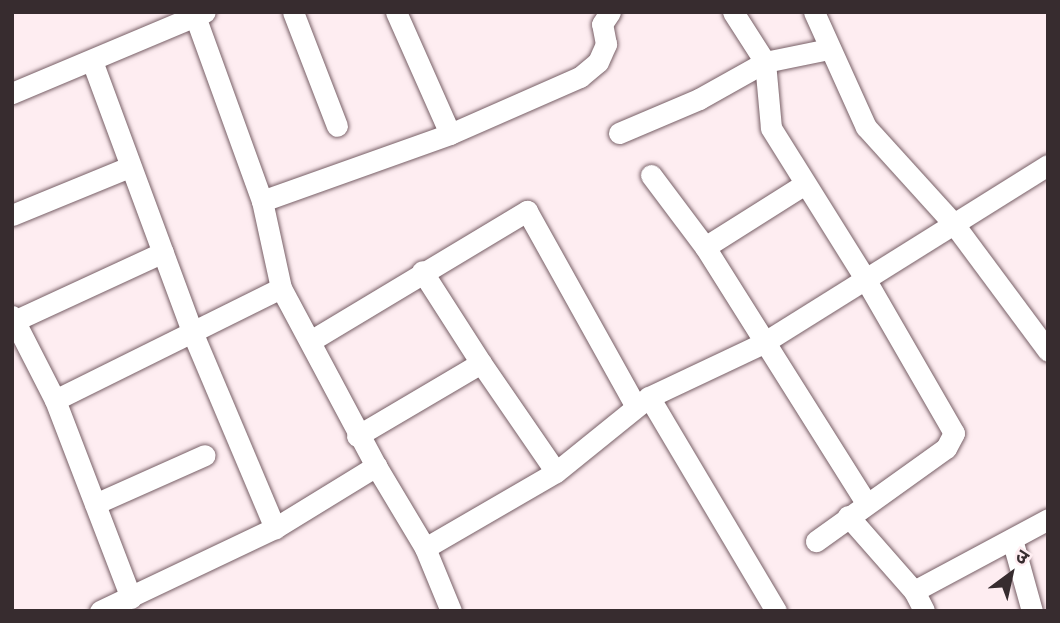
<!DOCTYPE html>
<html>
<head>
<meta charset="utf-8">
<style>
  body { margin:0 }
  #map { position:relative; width:1060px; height:623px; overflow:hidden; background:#feedf1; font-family:"PT Sans Narrow","Noto Sans Devanagari",sans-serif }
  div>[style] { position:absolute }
  .roads { filter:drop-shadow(0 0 2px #775f66) drop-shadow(0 0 2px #775f66) }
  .minor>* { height:21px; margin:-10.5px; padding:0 10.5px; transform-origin:10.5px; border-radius:10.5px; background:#fff }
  span { translate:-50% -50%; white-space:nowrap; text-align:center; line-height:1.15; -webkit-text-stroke:5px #feedf1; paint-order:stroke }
  .frame { position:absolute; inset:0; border:14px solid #372c2f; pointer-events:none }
  .north { position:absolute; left:976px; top:539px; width:70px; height:70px; -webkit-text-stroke:5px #feedf1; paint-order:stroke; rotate:33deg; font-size:19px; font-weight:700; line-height:28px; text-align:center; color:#372c2f }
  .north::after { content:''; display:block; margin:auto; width:24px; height:32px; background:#372c2f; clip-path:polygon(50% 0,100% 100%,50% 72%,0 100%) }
</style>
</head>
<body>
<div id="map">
  <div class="roads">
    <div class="minor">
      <i style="left:293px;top:12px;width:122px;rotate:68.9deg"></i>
      <i style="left:396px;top:12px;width:133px;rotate:66.1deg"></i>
      <i style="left:733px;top:12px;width:59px;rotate:57.4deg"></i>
      <i style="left:765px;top:62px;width:65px;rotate:-11.5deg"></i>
      <i style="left:814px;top:12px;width:126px;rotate:65.7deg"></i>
      <i style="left:866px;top:127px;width:130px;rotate:47.8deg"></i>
      <i style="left:953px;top:223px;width:159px;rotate:53.4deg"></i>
      <i style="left:195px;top:16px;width:197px;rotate:70.1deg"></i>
      <i style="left:92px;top:61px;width:291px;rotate:69.7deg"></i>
      <i style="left:193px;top:334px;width:211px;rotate:67.1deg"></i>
      <i style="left:12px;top:93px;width:209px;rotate:-22.8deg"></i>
      <i style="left:619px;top:133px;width:87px;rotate:-23deg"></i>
      <i style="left:699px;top:99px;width:76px;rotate:-29.3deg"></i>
      <i style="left:765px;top:62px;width:66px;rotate:84.8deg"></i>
      <i style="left:771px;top:128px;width:176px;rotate:58deg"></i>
      <i style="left:864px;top:277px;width:180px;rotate:60deg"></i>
      <i style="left:954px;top:433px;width:17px;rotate:118deg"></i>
      <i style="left:946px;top:448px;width:160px;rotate:144.4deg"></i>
      <i style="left:651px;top:175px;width:90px;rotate:53.1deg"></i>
      <i style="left:705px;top:247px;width:302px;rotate:57.8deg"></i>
      <i style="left:12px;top:215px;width:126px;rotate:-22.3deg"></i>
      <i style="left:705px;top:247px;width:116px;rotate:-32.3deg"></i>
      <i style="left:281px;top:288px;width:89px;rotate:-102.3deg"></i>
      <i style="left:262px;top:201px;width:200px;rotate:-19.6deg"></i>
      <i style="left:450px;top:134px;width:142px;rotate:-23.7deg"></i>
      <i style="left:580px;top:77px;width:23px;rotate:-40deg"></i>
      <i style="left:598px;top:62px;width:20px;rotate:-66deg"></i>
      <i style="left:606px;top:44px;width:20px;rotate:-101deg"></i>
      <i style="left:602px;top:24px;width:14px;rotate:-56deg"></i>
      <i style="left:12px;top:316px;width:94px;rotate:62.9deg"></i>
      <i style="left:55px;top:400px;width:212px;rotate:69deg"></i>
      <i style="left:14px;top:321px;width:164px;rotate:-24.8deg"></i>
      <i style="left:312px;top:340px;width:251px;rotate:-31deg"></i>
      <i style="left:527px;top:211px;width:222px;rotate:60.9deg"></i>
      <i style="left:481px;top:363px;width:132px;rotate:55.5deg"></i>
      <i style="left:649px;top:397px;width:249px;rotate:59.3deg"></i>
      <i style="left:55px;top:400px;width:252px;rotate:-26.4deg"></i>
      <i style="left:281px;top:288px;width:202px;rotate:61.9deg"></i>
      <i style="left:357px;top:436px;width:144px;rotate:-30.5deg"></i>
      <i style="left:481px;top:363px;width:109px;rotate:-122.7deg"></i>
      <i style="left:95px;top:504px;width:120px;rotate:-24deg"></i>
      <i style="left:848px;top:516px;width:100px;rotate:48.7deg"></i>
      <i style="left:914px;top:591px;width:22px;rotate:63deg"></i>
      <i style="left:1012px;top:539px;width:75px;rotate:74.5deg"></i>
      <i style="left:425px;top:548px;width:151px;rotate:-30.1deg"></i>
      <i style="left:556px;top:472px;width:119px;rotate:-38.9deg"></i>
      <i style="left:649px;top:397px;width:126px;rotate:-25.3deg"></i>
      <i style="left:763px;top:343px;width:336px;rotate:-32deg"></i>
      <i style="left:914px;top:591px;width:152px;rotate:-28.2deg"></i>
      <i style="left:100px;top:611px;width:194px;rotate:-25.4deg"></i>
      <i style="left:275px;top:528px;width:119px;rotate:-31.5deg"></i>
      <i style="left:376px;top:466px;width:96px;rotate:59.1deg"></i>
      <i style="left:425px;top:548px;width:68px;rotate:67.6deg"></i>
    </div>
  </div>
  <div class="frame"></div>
  <div class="north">उ</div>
</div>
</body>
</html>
